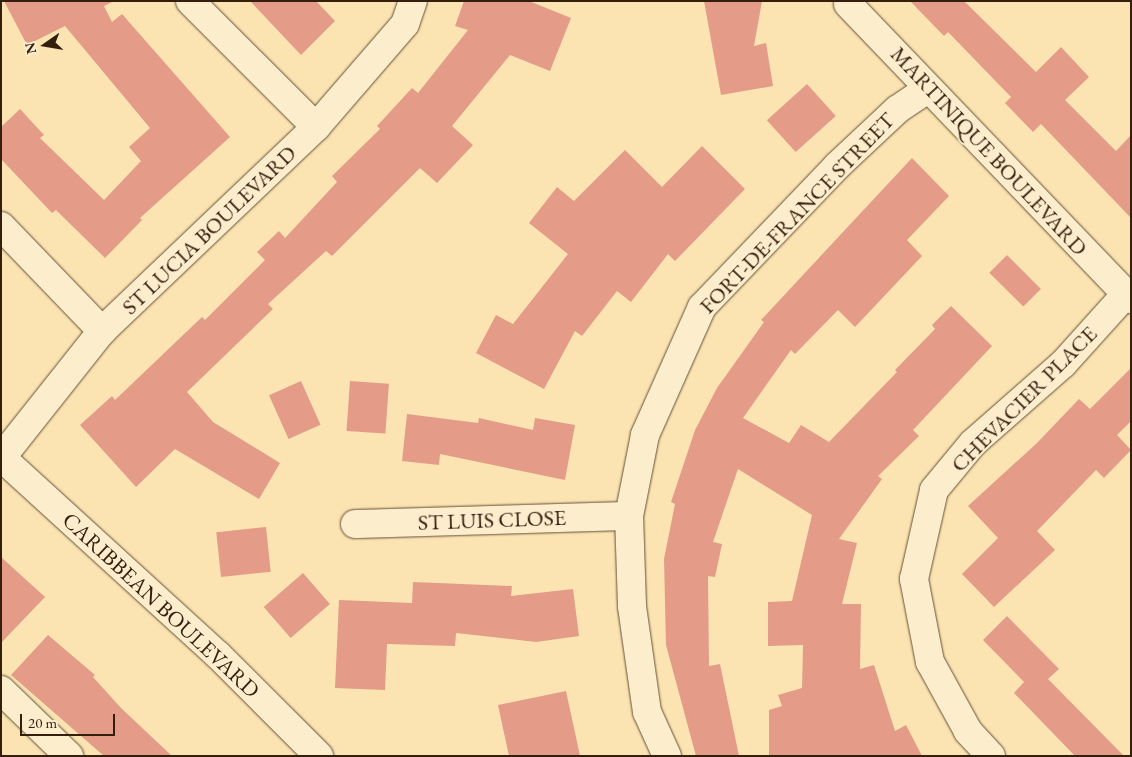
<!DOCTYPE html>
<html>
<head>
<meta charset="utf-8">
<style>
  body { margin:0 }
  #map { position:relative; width:1132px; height:757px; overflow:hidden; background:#fbe4b2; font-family:"EB Garamond",serif }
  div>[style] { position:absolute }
  .building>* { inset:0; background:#e49b88; transform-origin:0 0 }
  .roads { filter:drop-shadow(0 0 1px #665036) drop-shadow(0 0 1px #665036) }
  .minor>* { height:28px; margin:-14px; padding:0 14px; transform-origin:14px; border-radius:14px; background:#fcedcd }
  span { translate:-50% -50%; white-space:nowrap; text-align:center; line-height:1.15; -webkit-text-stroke:4px #fcedcd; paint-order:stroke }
  .street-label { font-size:22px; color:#341e0d }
  .frame { position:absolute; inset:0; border:2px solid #341e0d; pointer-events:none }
  .north { position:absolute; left:20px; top:20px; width:50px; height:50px; -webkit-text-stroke:4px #fcedcd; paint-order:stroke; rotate:257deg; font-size:14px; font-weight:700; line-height:20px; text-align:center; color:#341e0d }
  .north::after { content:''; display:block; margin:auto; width:18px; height:22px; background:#341e0d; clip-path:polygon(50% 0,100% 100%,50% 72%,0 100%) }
  .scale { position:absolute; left:20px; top:714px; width:95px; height:22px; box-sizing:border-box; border:2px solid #341e0d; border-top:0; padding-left:6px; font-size:15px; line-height:18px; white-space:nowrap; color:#341e0d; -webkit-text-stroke:4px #fcedcd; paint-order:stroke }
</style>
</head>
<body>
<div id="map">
  <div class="building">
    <i style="clip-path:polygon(4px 1px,114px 1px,104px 6px,112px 22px,122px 14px,230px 137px,140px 218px,142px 220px,105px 258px,56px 210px,52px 213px,1px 159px,1px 127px,20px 109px,44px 135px,40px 138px,104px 200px,141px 161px,129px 147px,150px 128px,65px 26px,27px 45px)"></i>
    <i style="clip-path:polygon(250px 1px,316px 1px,335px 21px,301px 55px)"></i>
    <i style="clip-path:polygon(464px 1px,529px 1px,571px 18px,550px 71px,510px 55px,452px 126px,473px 145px,437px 183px,420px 168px,332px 256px,326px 251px,268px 304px,273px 309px,187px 392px,213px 422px,280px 463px,259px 499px,175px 449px,136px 487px,80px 425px,112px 396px,115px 400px,202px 317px,205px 320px,265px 260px,257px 252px,279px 231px,285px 238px,337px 182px,332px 176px,380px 129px,377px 126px,412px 88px,418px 93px,468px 30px,455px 26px)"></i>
    <i style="clip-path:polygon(704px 1px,762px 1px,754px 46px,766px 43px,773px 86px,721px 95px)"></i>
    <i style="clip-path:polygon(910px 1px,964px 1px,1036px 72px,1061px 47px,1089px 77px,1065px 100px,1116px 151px,1131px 135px,1131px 218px,1041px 124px,1033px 132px,1005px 103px,1011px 97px,948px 32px,944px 36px)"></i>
    <i style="left:807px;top:84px;width:43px;height:54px;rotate:48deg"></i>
    <i style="clip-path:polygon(702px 146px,745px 189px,675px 261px,668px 254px,631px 302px,617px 291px,582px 336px,575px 331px,544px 389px,476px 353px,496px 315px,513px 324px,568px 254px,529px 223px,557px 187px,574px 201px,625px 150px,662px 187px)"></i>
    <i style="clip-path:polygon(912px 158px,949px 196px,907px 240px,922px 256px,855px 327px,838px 310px,795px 354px,791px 350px,743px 418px,789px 443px,801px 425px,829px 442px,897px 372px,895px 370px,935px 329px,932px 325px,951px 306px,992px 346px,913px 430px,919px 436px,878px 476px,882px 479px,839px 539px,857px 543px,842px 604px,861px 604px,860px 669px,874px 665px,895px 731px,906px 725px,922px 756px,769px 756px,769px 710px,782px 706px,778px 695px,802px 688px,803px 645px,768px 646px,768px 602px,792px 601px,812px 515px,738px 469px,713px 542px,722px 544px,715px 577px,708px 576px,709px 666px,720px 664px,739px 756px,696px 756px,666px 645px,664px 559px,675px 504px,671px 502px,695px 430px,717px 388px,764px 322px,761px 320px)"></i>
    <i style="left:1007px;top:255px;width:48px;height:25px;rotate:45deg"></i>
    <i style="clip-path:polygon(1131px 368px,1131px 421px,1117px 435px,1131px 450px,1104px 478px,1096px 470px,1037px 531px,1055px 550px,994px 607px,962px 574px,998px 538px,968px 506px,1037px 443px,1079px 399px,1090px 409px)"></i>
    <i style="left:301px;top:381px;width:48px;height:35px;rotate:66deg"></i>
    <i style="left:350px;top:381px;width:39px;height:50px;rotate:4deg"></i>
    <i style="clip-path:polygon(407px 414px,478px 423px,479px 418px,533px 430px,535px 418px,575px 425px,565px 480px,440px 454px,439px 465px,402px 461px)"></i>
    <i style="left:266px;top:527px;width:45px;height:50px;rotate:84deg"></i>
    <i style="clip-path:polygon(1px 557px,45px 597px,1px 643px)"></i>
    <i style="left:303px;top:573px;width:41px;height:52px;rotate:49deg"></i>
    <i style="clip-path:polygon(413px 582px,512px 586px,511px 596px,573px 589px,579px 636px,536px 642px,456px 633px,455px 646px,387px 644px,385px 690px,335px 688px,339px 600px,412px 603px)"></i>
    <i style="clip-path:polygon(1007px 616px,1059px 669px,1048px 679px,1124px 756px,1075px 756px,1014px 693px,1024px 682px,983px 640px)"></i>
    <i style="clip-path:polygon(48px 635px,95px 675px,93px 677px,121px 708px,172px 756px,104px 756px,11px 675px)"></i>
    <i style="clip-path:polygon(566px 691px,580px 756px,509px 756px,498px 705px)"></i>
  </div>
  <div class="roads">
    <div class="minor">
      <i style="left:190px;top:1px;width:178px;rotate:45deg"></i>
      <i style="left:848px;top:4px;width:409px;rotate:46.2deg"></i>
      <i style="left:1px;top:226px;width:146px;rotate:46.1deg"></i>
      <i style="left:1px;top:457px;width:294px;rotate:42.4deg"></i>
      <i style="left:218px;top:655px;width:143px;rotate:45deg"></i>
      <i style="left:2px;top:457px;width:161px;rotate:-51.6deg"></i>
      <i style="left:102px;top:331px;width:296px;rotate:-43.6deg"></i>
      <i style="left:316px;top:127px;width:136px;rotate:-49.2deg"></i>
      <i style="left:405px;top:24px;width:24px;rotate:-71deg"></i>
      <i style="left:355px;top:524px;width:274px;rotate:-1.7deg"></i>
      <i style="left:1px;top:690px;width:95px;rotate:44.1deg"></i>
      <i style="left:667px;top:756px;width:48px;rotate:-114.4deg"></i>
      <i style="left:647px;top:712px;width:107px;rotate:-98.1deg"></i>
      <i style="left:632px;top:606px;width:90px;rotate:-91.9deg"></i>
      <i style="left:629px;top:516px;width:83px;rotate:-78.8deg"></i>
      <i style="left:645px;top:435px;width:140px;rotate:-66deg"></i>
      <i style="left:702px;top:307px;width:195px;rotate:-46.2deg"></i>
      <i style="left:837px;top:166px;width:83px;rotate:-43.1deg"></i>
      <i style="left:898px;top:109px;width:36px;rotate:-34deg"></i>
      <i style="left:991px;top:756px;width:34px;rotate:-133deg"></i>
      <i style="left:968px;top:731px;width:79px;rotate:-118.8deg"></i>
      <i style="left:930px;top:662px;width:85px;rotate:-100.9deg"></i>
      <i style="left:914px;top:579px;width:91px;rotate:-77.3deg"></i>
      <i style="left:934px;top:490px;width:61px;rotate:-50.3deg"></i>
      <i style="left:973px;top:443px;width:120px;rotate:-41.3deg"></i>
      <i style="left:1063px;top:364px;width:94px;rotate:-48deg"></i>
    </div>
  </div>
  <div class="street-label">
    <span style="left:989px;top:151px;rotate:47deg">MARTINIQUE BOULEVARD</span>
    <span style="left:797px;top:213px;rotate:-46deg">FORT-DE-FRANCE STREET</span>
    <span style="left:209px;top:230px;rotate:-44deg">ST LUCIA BOULEVARD</span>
    <span style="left:1024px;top:399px;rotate:-45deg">CHEVACIER PLACE</span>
    <span style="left:492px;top:520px;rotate:-2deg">ST LUIS CLOSE</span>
    <span style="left:161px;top:605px;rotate:43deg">CARIBBEAN BOULEVARD</span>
  </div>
  <div class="frame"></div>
  <div class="north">N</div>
  <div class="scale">20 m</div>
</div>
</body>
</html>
